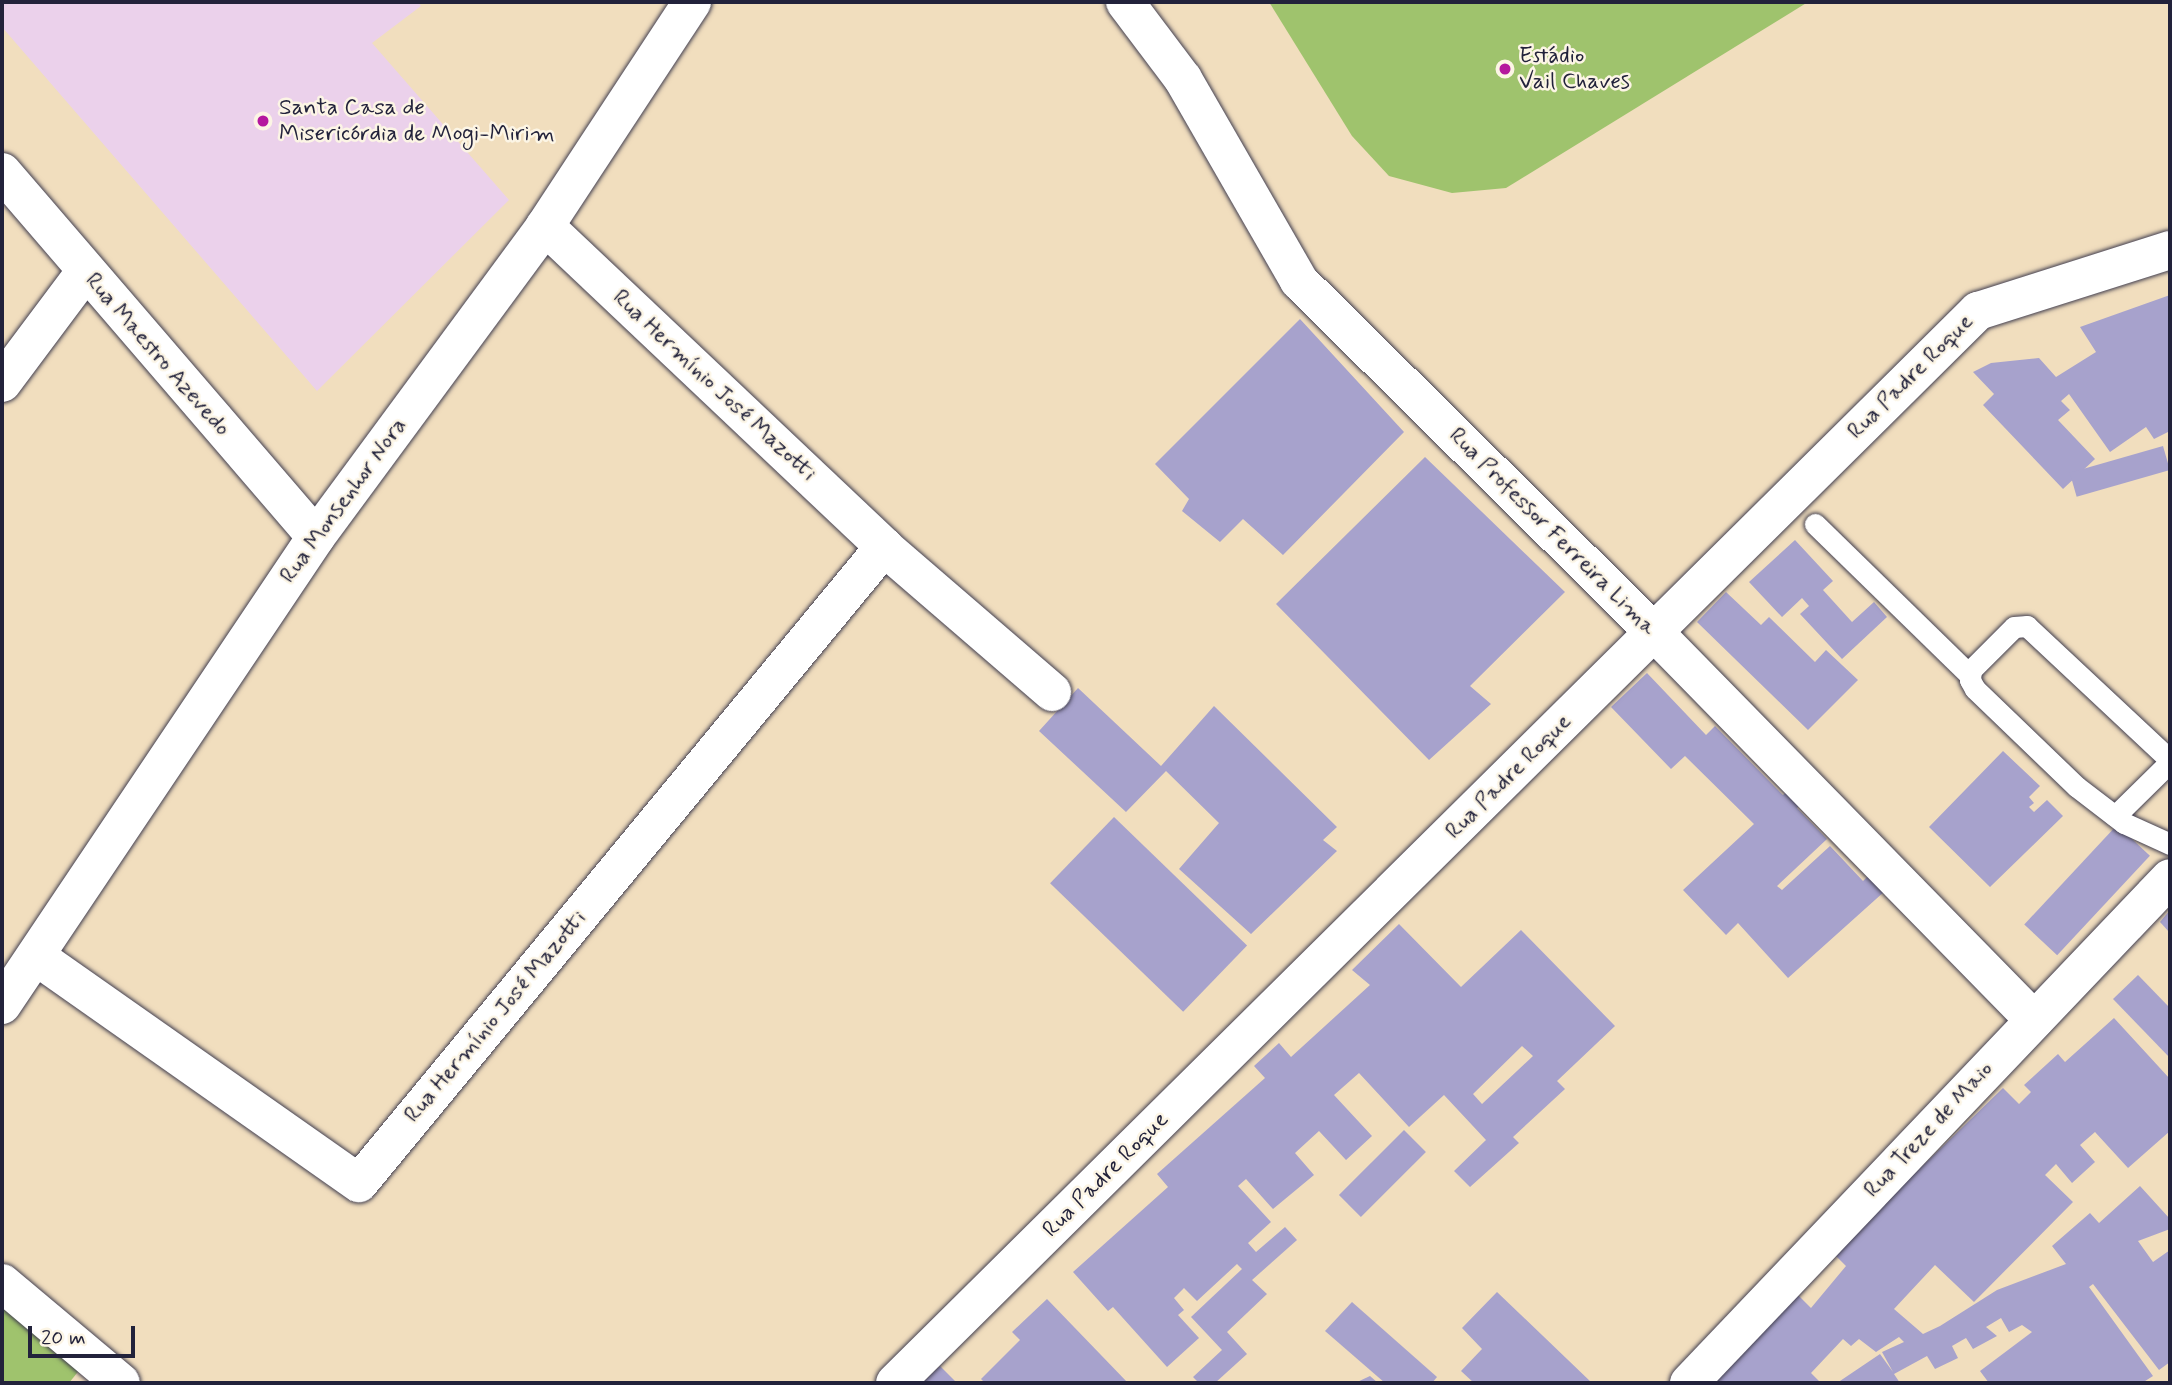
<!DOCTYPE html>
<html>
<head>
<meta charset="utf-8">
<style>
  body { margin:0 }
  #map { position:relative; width:2172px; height:1385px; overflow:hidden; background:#f1debe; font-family:Mynerve,sans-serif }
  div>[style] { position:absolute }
  .built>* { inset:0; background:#ebd1eb }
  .green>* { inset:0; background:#9fc36d }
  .building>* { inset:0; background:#a7a2cc; transform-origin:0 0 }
  .roads { filter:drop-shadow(0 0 2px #413e4f) drop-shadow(0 0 2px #413e4f) }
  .lane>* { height:21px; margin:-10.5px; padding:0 10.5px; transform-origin:10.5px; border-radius:10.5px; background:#fff }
  .street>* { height:38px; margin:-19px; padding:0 19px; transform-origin:19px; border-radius:19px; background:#fff }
  .secondary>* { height:38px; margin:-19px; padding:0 19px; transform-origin:19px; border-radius:19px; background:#fff }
  .dots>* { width:19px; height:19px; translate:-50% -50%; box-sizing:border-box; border:4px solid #fcf5e5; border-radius:50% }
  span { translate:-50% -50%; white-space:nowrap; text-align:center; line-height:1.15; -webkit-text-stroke:5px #fcf5e5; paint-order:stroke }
  .poi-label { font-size:23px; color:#22223b }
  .left { translate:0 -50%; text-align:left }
  .street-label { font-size:23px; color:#22223b }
  .frame { position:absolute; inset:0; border:4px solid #22223b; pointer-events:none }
  .scale { position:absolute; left:28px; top:1326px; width:107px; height:32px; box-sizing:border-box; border:4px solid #22223b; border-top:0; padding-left:9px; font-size:21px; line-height:24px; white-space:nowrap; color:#22223b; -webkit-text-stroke:5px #fcf5e5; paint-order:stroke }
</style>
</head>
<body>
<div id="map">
  <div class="built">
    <i style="clip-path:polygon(2px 2px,418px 2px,421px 6px,372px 43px,509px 200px,317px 391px,2px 27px)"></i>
  </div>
  <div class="green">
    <i style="clip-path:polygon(1269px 2px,1808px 2px,1506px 188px,1452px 193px,1389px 176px,1352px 136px)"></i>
    <i style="clip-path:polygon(2px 1296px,85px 1363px,69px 1383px,2px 1383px)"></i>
  </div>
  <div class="building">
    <i style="clip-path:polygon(2170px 295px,2170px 431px,2154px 439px,2146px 427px,2110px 452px,2069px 394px,2061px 401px,2070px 410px,2058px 420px,2095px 459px,2063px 489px,1983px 405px,1994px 394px,1973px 372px,1991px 363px,2039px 358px,2056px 377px,2096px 352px,2080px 327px)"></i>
    <i style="clip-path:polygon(1300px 319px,1404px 432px,1283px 555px,1243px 519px,1220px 542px,1182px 511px,1189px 499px,1155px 464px)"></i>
    <i style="left:2163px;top:446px;width:25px;height:97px;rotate:74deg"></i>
    <i style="clip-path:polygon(1425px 457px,1565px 592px,1470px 686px,1491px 704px,1429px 760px,1276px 604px)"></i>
    <i style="clip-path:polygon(1795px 540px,1833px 581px,1823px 590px,1852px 622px,1874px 602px,1887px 617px,1842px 659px,1800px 614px,1809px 606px,1802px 598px,1782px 617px,1749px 582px)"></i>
    <i style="clip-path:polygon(1726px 592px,1761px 625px,1769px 617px,1815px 662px,1826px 650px,1858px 680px,1808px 730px,1697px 622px)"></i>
    <i style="clip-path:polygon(1647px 673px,1706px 735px,1715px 726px,1783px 795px,1789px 790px,1802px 803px,1797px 808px,1827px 839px,1777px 886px,1782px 890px,1830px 846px,1863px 881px,1870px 874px,1885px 891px,1788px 978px,1738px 923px,1726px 935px,1683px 890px,1754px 824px,1685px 756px,1671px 769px,1611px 707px)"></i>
    <i style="clip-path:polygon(1078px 688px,1161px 766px,1214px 706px,1337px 827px,1323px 840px,1337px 851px,1251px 934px,1179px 869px,1219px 823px,1166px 771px,1126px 812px,1039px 731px)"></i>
    <i style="clip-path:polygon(2003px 751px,2040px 786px,2029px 797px,2034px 803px,2029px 807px,2034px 812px,2047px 800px,2063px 816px,1990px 887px,1929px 827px)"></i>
    <i style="left:1114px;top:817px;width:185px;height:92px;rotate:44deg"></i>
    <i style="left:2117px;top:825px;width:45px;height:136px;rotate:43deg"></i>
    <i style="clip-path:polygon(2170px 910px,2170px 933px,2160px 922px)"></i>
    <i style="clip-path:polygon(evenodd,1399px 924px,1461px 987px,1521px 930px,1615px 1026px,1557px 1081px,1565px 1089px,1513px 1137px,1519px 1143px,1470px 1187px,1454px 1171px,1486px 1140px,1444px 1095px,1409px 1127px,1359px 1073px,1334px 1095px,1372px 1136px,1346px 1160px,1319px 1131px,1295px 1153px,1314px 1175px,1273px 1209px,1246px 1179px,1238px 1186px,1271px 1222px,1248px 1243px,1256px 1252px,1285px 1227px,1297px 1240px,1252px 1280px,1267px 1294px,1227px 1332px,1247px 1354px,1215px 1383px,1199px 1383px,1193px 1377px,1222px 1350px,1191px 1317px,1242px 1269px,1237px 1264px,1197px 1301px,1184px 1288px,1174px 1298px,1184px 1310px,1178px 1315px,1199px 1338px,1167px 1367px,1113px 1307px,1108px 1311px,1073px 1272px,1168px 1187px,1157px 1174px,1265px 1078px,1254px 1066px,1279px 1043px,1291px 1057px,1370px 985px,1352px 970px,1399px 924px,1522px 1046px,1533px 1056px,1482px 1104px,1473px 1094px,1522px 1046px)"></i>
    <i style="clip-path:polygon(2138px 975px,2170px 1008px,2170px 1058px,2113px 999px)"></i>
    <i style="clip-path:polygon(2114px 1018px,2170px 1079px,2170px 1131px,2128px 1168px,2095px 1132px,2080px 1145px,2095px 1162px,2072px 1183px,2056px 1164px,2045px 1175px,2073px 1202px,1974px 1302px,1935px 1265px,1894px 1309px,1923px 1334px,1940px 1326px,1997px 1290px,2066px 1264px,2052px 1246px,2090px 1213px,2099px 1223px,2140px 1186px,2170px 1219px,2170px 1229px,2138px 1241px,2153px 1262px,2170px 1250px,2170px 1362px,2159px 1370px,2093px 1284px,2089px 1287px,2153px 1376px,2142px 1383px,1989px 1383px,1980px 1371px,2032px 1332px,2022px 1325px,2009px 1332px,2001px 1318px,1986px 1327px,1997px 1336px,1973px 1349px,1966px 1338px,1952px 1346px,1958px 1358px,1935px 1369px,1927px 1356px,1894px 1374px,1900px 1383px,1837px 1383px,1880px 1354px,1893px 1372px,1882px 1352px,1904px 1342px,1899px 1337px,1876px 1352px,1859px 1339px,1851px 1346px,1843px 1339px,1811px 1373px,1821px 1383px,1699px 1383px,1797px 1294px,1811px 1308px,1846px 1266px,1836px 1256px,1876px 1211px,2003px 1088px,2019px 1104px,2031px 1092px,2024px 1085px,2058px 1054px,2065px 1062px)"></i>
    <i style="left:1404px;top:1130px;width:31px;height:92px;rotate:45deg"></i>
    <i style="clip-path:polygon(1497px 1292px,1592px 1383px,1474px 1383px,1461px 1371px,1482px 1349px,1462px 1328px)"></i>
    <i style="clip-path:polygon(1047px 1299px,1128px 1383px,985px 1383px,981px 1379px,1020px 1340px,1012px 1332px)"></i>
    <i style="clip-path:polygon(1352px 1302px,1437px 1377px,1432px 1383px,1385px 1383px,1325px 1331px)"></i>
    <i style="clip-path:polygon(940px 1366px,957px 1383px,922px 1383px)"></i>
    <i style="clip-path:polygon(1370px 1376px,1378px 1383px,1355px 1383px)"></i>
  </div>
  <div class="roads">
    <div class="lane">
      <i style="left:1815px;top:524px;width:216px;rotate:44.3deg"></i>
      <i style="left:2170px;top:760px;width:196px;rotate:-136.9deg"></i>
      <i style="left:2027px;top:626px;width:13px;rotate:176deg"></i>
      <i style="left:2014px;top:627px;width:61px;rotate:135deg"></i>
      <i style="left:1971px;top:670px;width:10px;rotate:96deg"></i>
      <i style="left:1970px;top:680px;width:10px;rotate:61deg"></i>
      <i style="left:1975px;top:689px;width:141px;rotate:43.9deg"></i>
      <i style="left:2077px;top:787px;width:59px;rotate:37.5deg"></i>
      <i style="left:2124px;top:823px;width:51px;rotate:24.5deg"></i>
      <i style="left:2115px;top:816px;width:77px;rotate:-44.5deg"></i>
    </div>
    <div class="street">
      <i style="left:545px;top:226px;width:467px;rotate:43.4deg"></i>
      <i style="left:884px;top:547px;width:222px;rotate:40.8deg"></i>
      <i style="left:37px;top:957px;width:393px;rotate:35.1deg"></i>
      <i style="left:359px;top:1183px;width:825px;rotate:-50.46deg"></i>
    </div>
    <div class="secondary">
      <i style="left:1125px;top:2px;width:96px;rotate:53deg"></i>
      <i style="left:1183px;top:79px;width:233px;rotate:60.1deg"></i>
      <i style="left:1299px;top:281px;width:501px;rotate:44.68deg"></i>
      <i style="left:1655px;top:633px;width:542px;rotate:45.6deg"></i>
      <i style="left:2px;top:172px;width:481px;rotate:49.3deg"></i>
      <i style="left:2px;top:383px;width:139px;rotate:-53.2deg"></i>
      <i style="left:2px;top:1005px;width:564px;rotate:-56.14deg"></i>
      <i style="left:316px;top:537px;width:386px;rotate:-53.6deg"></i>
      <i style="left:545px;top:226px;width:268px;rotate:-56.7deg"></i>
      <i style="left:2px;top:1283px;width:155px;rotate:40deg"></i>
      <i style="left:895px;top:1383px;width:1524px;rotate:-44.71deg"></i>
      <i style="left:1978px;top:311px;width:201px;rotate:-17.6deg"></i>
      <i style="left:1689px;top:1383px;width:697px;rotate:-46.39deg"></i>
    </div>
  </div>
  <div class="dots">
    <i style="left:1505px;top:69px;background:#b5179e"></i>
    <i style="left:263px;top:121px;background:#b5179e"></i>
  </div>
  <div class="poi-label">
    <span class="left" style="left:1519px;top:69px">Estádio<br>Vail Chaves</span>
    <span class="left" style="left:279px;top:121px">Santa Casa de<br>Misericórdia de Mogi-Mirim</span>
  </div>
  <div class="street-label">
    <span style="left:157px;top:355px;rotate:49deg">Rua Maestro Azevedo</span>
    <span style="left:1911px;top:377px;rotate:-45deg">Rua Padre Roque</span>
    <span style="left:714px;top:386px;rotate:43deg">Rua Hermínio José Mazotti</span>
    <span style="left:344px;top:501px;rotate:-54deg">Rua Monsenhor Nora</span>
    <span style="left:1552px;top:532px;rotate:45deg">Rua Professor Ferreira Lima</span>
    <span style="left:1509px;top:777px;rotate:-45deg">Rua Padre Roque</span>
    <span style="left:496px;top:1017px;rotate:-50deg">Rua Hermínio José Mazotti</span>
    <span style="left:1929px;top:1130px;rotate:-47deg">Rua Treze de Maio</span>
    <span style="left:1106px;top:1175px;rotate:-45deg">Rua Padre Roque</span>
  </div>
  <div class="frame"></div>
  <div class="scale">20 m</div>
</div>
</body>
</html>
